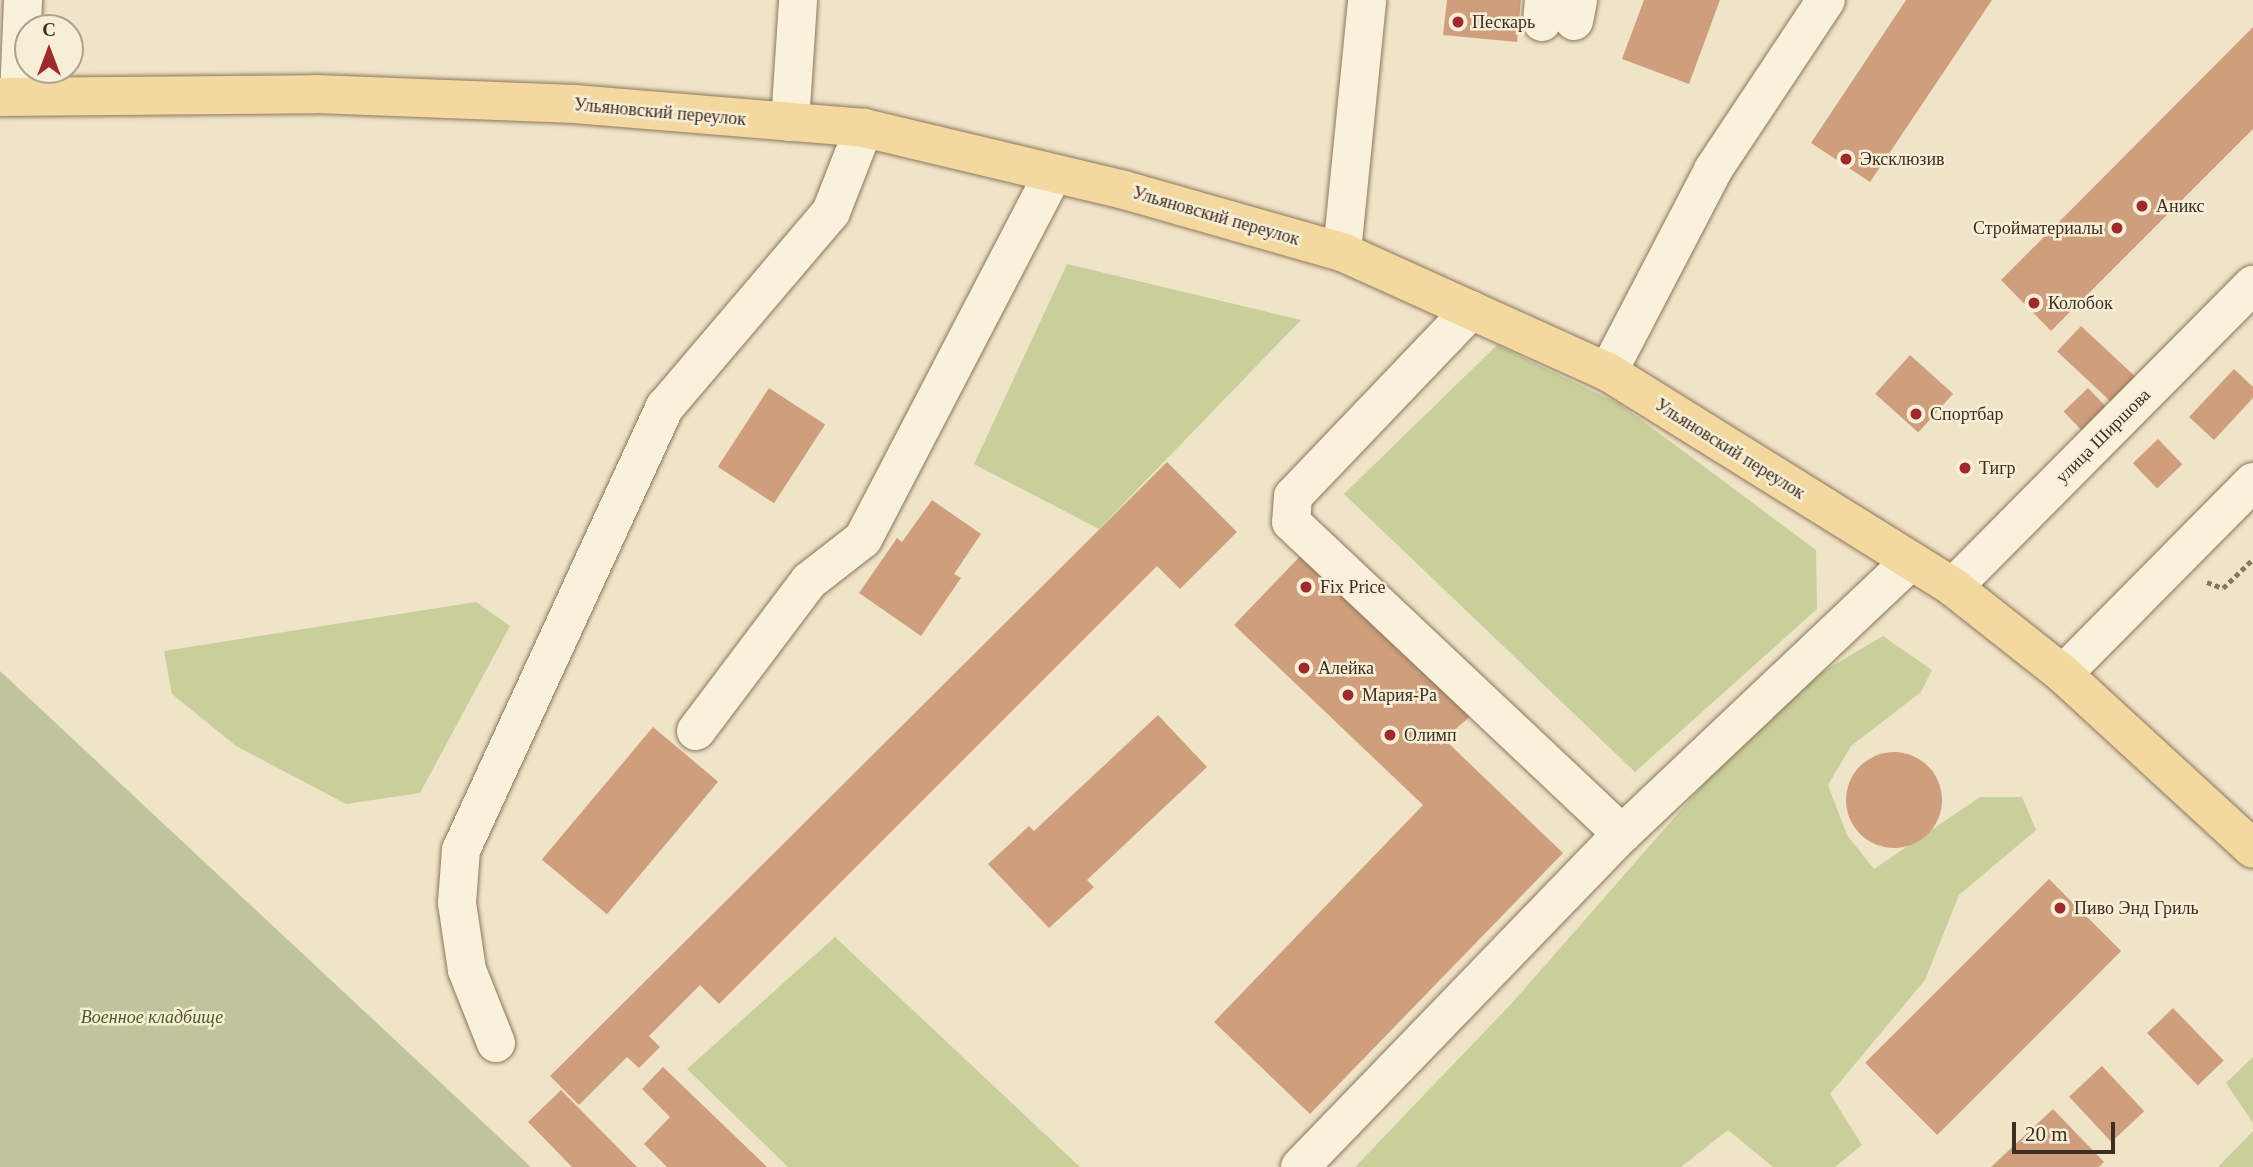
<!DOCTYPE html>
<html>
<head>
<meta charset="utf-8">
<style>
  body { margin:0 }
  #map { position:relative; width:2253px; height:1167px; overflow:hidden; background:#f0e4c8; font-family:"Times New Roman",serif }
  div>[style] { position:absolute }
  .green>* { inset:0; background:#c9cf9b }
  .cemetery>* { inset:0; background:#bfc49a }
  .building>* { inset:0; background:#cf9f7d; transform-origin:0 0 }
  .round { border-radius:50% }
  .path>* { height:4.5px; margin-top:-2.25px; transform-origin:0; background:repeating-linear-gradient(90deg,#8d765c 0 5px,transparent 0 8.5px) }
  .roads { filter:drop-shadow(0 0 2px #8d765c) drop-shadow(0 0 2px #8d765c) }
  .minor>* { height:38px; margin:-19px; padding:0 19px; transform-origin:19px; border-radius:19px; background:#faf1dc }
  .major>* { height:38px; margin:-19px; padding:0 19px; transform-origin:19px; border-radius:19px; background:#f3d9a0 }
  .dots>* { width:19px; height:19px; translate:-50% -50%; box-sizing:border-box; border:4px solid #f7eed8; border-radius:50% }
  span { translate:-50% -50%; white-space:nowrap; text-align:center; line-height:1.15; -webkit-text-stroke:5px #f7eed8; paint-order:stroke }
  .poi-label { font-size:18px; color:#3d2e20 }
  .left { translate:0 -50%; text-align:left }
  .right { translate:-100% -50%; text-align:right }
  .street-label { font-size:18px; color:#3d2e20 }
  .park-label { font-size:18px; color:#4d5a26; font-style:italic }
  .north { position:absolute; left:14px; top:14px; width:70px; height:70px; box-sizing:border-box; background:#f7eed8; border:2px solid #ada18e; border-radius:50%; rotate:0deg; font-size:19px; font-weight:700; line-height:28px; text-align:center; color:#3d2e20 }
  .north::after { content:''; display:block; margin:auto; width:24px; height:32px; background:#9e2a2b; clip-path:polygon(50% 0,100% 100%,50% 72%,0 100%) }
  .scale { position:absolute; left:2012px; top:1122px; width:103px; height:32px; box-sizing:border-box; border:4px solid #3d2e20; border-top:0; padding-left:9px; font-size:21px; line-height:24px; white-space:nowrap; color:#3d2e20; -webkit-text-stroke:5px #f7eed8; paint-order:stroke }
</style>
</head>
<body>
<div id="map">
  <div class="green">
    <i style="clip-path:polygon(1067px 264px,1301px 320px,1099px 529px,974px 464px)"></i>
    <i style="clip-path:polygon(1497px 345px,1620px 404px,1816px 550px,1817px 609px,1635px 772px,1344px 494px)"></i>
    <i style="clip-path:polygon(476px 602px,510px 626px,420px 793px,346px 804px,236px 746px,172px 694px,164px 651px)"></i>
    <i style="clip-path:polygon(1883px 636px,1932px 670px,1921px 692px,1851px 746px,1828px 785px,1847px 835px,1874px 869px,1980px 797px,2022px 797px,2036px 830px,1959px 895px,1925px 980px,1830px 1094px,1862px 1145px,1835px 1167px,1773px 1167px,1728px 1130px,1681px 1167px,1355px 1167px,1511px 1004px,1780px 697px)"></i>
    <i style="clip-path:polygon(835px 937px,1080px 1167px,788px 1167px,687px 1069px)"></i>
    <i style="clip-path:polygon(2253px 1057px,2253px 1123px,2226px 1083px)"></i>
    <i style="clip-path:polygon(2253px 1131px,2253px 1167px,2218px 1167px)"></i>
  </div>
  <div class="cemetery">
    <i style="clip-path:polygon(0 671px,531px 1167px,532px 1167px,0 1167px)"></i>
  </div>
  <div class="building">
    <i style="clip-path:polygon(1447px 0,1521px 0,1517px 42px,1443px 35px)"></i>
    <i style="clip-path:polygon(1644px 0,1720px 0,1689px 84px,1622px 59px)"></i>
    <i style="clip-path:polygon(1906px 0,1992px 0,1870px 182px,1811px 143px)"></i>
    <i style="clip-path:polygon(2253px 27px,2253px 129px,2051px 331px,2001px 280px)"></i>
    <i style="left:2081px;top:326px;width:74px;height:35px;rotate:43deg"></i>
    <i style="left:1910px;top:355px;width:58px;height:52px;rotate:42deg"></i>
    <i style="clip-path:polygon(2234px 369px,2253px 387px,2253px 398px,2214px 440px,2189px 417px)"></i>
    <i style="left:769px;top:388px;width:67px;height:94px;rotate:33deg"></i>
    <i style="left:2088px;top:388px;width:35px;height:34px;rotate:46deg"></i>
    <i style="left:2158px;top:439px;width:35px;height:35px;rotate:46deg"></i>
    <i style="clip-path:polygon(1167px 462px,1237px 532px,1180px 589px,1157px 566px,719px 1004px,700px 985px,649px 1036px,660px 1047px,639px 1068px,627px 1057px,579px 1105px,550px 1076px)"></i>
    <i style="clip-path:polygon(932px 500px,981px 534px,954px 574px,961px 578px,921px 636px,859px 593px,897px 538px,902px 542px)"></i>
    <i style="clip-path:polygon(1308px 548px,1480px 708px,1444px 739px,1563px 853px,1310px 1114px,1214px 1022px,1423px 805px,1234px 625px)"></i>
    <i style="clip-path:polygon(1158px 715px,1207px 767px,1087px 880px,1094px 887px,1049px 928px,988px 864px,1029px 826px,1034px 831px)"></i>
    <i style="left:653px;top:727px;width:85px;height:173px;rotate:40deg"></i>
    <i class="round" style="left:1846px;top:752px;width:96px;height:96px"></i>
    <i style="left:2049px;top:879px;width:102px;height:260px;rotate:45deg"></i>
    <i style="left:2173px;top:1008px;width:73px;height:36px;rotate:46deg"></i>
    <i style="left:2102px;top:1066px;width:62px;height:45px;rotate:47deg"></i>
    <i style="clip-path:polygon(663px 1067px,767px 1167px,667px 1167px,644px 1144px,670px 1117px,642px 1089px)"></i>
    <i style="clip-path:polygon(561px 1090px,637px 1167px,572px 1167px,528px 1122px)"></i>
    <i style="clip-path:polygon(2053px 1109px,2104px 1162px,2099px 1167px,1991px 1167px)"></i>
  </div>
  <div class="path">
    <i style="left:2207px;top:582px;width:17px;rotate:21deg"></i>
    <i style="left:2223px;top:588px;width:42px;rotate:-44deg"></i>
  </div>
  <div class="roads">
    <div class="minor">
      <i style="left:1574px;top:21px;width:21px;rotate:-79deg"></i>
      <i style="left:1542px;top:22px;width:22px;rotate:-85deg"></i>
      <i style="left:19px;top:96px;width:96px;rotate:-87.6deg"></i>
      <i style="left:790px;top:122px;width:122px;rotate:-86.2deg"></i>
      <i style="left:1342px;top:252px;width:253px;rotate:-84.3deg"></i>
      <i style="left:1471px;top:310px;width:257px;rotate:133.7deg"></i>
      <i style="left:1293px;top:496px;width:26px;rotate:94deg"></i>
      <i style="left:1291px;top:522px;width:455px;rotate:43.3deg"></i>
      <i style="left:1622px;top:834px;width:396px;rotate:-43.4deg"></i>
      <i style="left:1608px;top:372px;width:228px;rotate:-62.5deg"></i>
      <i style="left:1713px;top:170px;width:204px;rotate:-56.4deg"></i>
      <i style="left:1953px;top:587px;width:426px;rotate:-45.2deg"></i>
      <i style="left:2063px;top:674px;width:270px;rotate:-45.3deg"></i>
      <i style="left:696px;top:731px;width:188px;rotate:-53deg"></i>
      <i style="left:809px;top:581px;width:68px;rotate:-37.9deg"></i>
      <i style="left:863px;top:539px;width:409px;rotate:-62.5deg"></i>
      <i style="left:496px;top:1043px;width:79px;rotate:-111.7deg"></i>
      <i style="left:467px;top:970px;width:68px;rotate:-98.5deg"></i>
      <i style="left:457px;top:903px;width:53px;rotate:-85.7deg"></i>
      <i style="left:461px;top:850px;width:488px;rotate:-65.3deg"></i>
      <i style="left:665px;top:407px;width:256px;rotate:-49.6deg"></i>
      <i style="left:831px;top:212px;width:90px;rotate:-68.6deg"></i>
      <i style="left:1300px;top:1167px;width:463px;rotate:-46deg"></i>
    </div>
    <div class="major">
      <i style="left:0;top:97px;width:316px;rotate:-0.5deg"></i>
      <i style="left:316px;top:94px;width:259px;rotate:2.2deg"></i>
      <i style="left:575px;top:104px;width:290px;rotate:4.7deg"></i>
      <i style="left:864px;top:128px;width:267px;rotate:13.4deg"></i>
      <i style="left:1124px;top:190px;width:227px;rotate:15.9deg"></i>
      <i style="left:1342px;top:252px;width:292px;rotate:24.3deg"></i>
      <i style="left:1608px;top:372px;width:407px;rotate:31.9deg"></i>
      <i style="left:1953px;top:587px;width:140px;rotate:38.3deg"></i>
      <i style="left:2063px;top:674px;width:258px;rotate:42.6deg"></i>
    </div>
  </div>
  <div class="dots">
    <i style="left:1458px;top:22px;background:#9e2a2b"></i>
    <i style="left:1846px;top:159px;background:#9e2a2b"></i>
    <i style="left:2142px;top:206px;background:#9e2a2b"></i>
    <i style="left:2117px;top:228px;background:#9e2a2b"></i>
    <i style="left:2034px;top:303px;background:#9e2a2b"></i>
    <i style="left:1916px;top:414px;background:#9e2a2b"></i>
    <i style="left:1965px;top:468px;background:#9e2a2b"></i>
    <i style="left:1306px;top:587px;background:#9e2a2b"></i>
    <i style="left:1304px;top:668px;background:#9e2a2b"></i>
    <i style="left:1348px;top:695px;background:#9e2a2b"></i>
    <i style="left:1390px;top:735px;background:#9e2a2b"></i>
    <i style="left:2060px;top:908px;background:#9e2a2b"></i>
  </div>
  <div class="poi-label">
    <span class="left" style="left:1472px;top:22px">Пескарь</span>
    <span class="left" style="left:1860px;top:159px">Эксклюзив</span>
    <span class="left" style="left:2156px;top:206px">Аникс</span>
    <span class="right" style="left:2103px;top:228px">Стройматериалы</span>
    <span class="left" style="left:2048px;top:303px">Колобок</span>
    <span class="left" style="left:1930px;top:414px">Спортбар</span>
    <span class="left" style="left:1979px;top:468px">Тигр</span>
    <span class="left" style="left:1320px;top:587px">Fix Price</span>
    <span class="left" style="left:1318px;top:668px">Алейка</span>
    <span class="left" style="left:1362px;top:695px">Мария-Ра</span>
    <span class="left" style="left:1404px;top:735px">Олимп</span>
    <span class="left" style="left:2074px;top:908px">Пиво Энд Гриль</span>
  </div>
  <div class="street-label">
    <span style="left:660px;top:112px;rotate:5deg">Ульяновский переулок</span>
    <span style="left:1216px;top:216px;rotate:16deg">Ульяновский переулок</span>
    <span style="left:2103px;top:436px;rotate:-45deg">улица Ширшова</span>
    <span style="left:1730px;top:449px;rotate:32deg">Ульяновский переулок</span>
  </div>
  <div class="park-label">
    <span style="left:152px;top:1017px">Военное кладбище</span>
  </div>
  <div class="north">С</div>
  <div class="scale">20 m</div>
</div>
</body>
</html>
